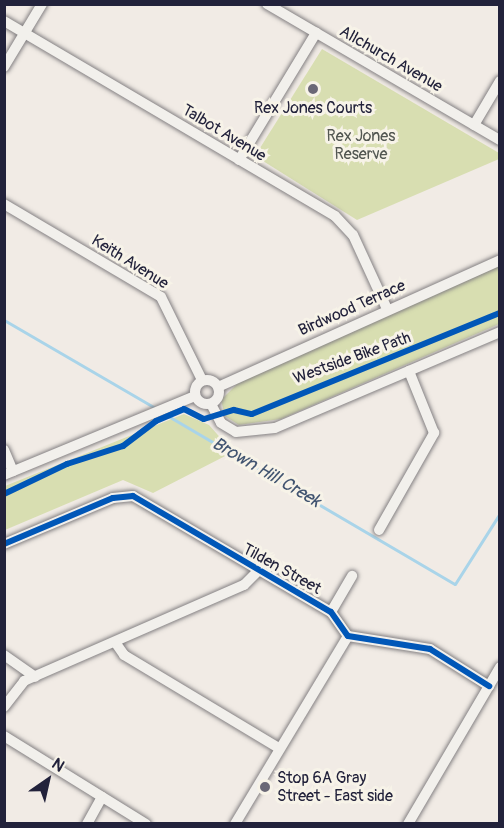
<!DOCTYPE html>
<html>
<head>
<meta charset="utf-8">
<style>
  body { margin:0 }
  #map { position:relative; width:504px; height:828px; overflow:hidden; background:#f1ebe5; font-family:Pangolin,sans-serif }
  div>[style] { position:absolute }
  .green>* { inset:0; background:#d8deb1 }
  .stream>* { height:3px; margin:-1.5px; padding:0 1.5px; transform-origin:1.5px; border-radius:1.5px; background:#a9d4e9 }
  .roads { filter:drop-shadow(0 0 2px #848183) drop-shadow(0 0 2px #848183) }
  .minor>* { height:10px; margin:-5px; padding:0 5px; transform-origin:5px; border-radius:5px; background:#f2f0ec }
  .minor>.ring { margin:-5px; padding:0; box-sizing:content-box; background:none; border:10px solid #f2f0ec; border-radius:50% }
  .cycleway>* { height:6px; margin:-3px; padding:0 3px; transform-origin:3px; border-radius:3px; background:#0057b8 }
  .dots>* { width:16px; height:16px; translate:-50% -50%; box-sizing:border-box; border:3px solid #f7f3e8; border-radius:50% }
  span { translate:-50% -50%; white-space:nowrap; text-align:center; line-height:1.15; -webkit-text-stroke:6px #f7f3e8; paint-order:stroke }
  .street-label { font-size:16px; color:#22223b }
  .poi-label { font-size:16px; color:#22223b }
  .left { translate:0 -50%; text-align:left }
  .park-label { font-size:16px; color:#535752 }
  .water-label { font-size:18px; color:#415470; font-style:italic }
  .frame { position:absolute; inset:0; border:6px solid #22223b; pointer-events:none }
  .north { position:absolute; left:18px; top:750px; width:60px; height:60px; -webkit-text-stroke:4px #f7f3e8; paint-order:stroke; rotate:34deg; font-size:16px; font-weight:700; line-height:24px; text-align:center; color:#22223b }
  .north::after { content:''; display:block; margin:auto; width:21px; height:27px; background:#22223b; clip-path:polygon(50% 0,100% 100%,50% 72%,0 100%) }
</style>
</head>
<body>
<div id="map">
  <div class="green">
    <i style="clip-path:polygon(322px 49px,499px 153px,499px 159px,357px 220px,255px 156px)"></i>
    <i style="clip-path:polygon(499px 266px,499px 324px,281px 419px,239px 425px,225px 416px,221px 400px,240px 381px)"></i>
    <i style="clip-path:polygon(184px 414px,209px 425px,233px 452px,153px 493px,123px 480px,5px 530px,5px 486px)"></i>
  </div>
  <div class="stream">
    <i style="left:4px;top:320px;width:175px;rotate:30.2deg"></i>
    <i style="left:163px;top:413px;width:338px;rotate:30.4deg"></i>
    <i style="left:455px;top:584px;width:84px;rotate:-57.6deg"></i>
  </div>
  <div class="roads">
    <div class="minor">
      <i style="left:267px;top:4px;width:270px;rotate:30.3deg"></i>
      <i style="left:4px;top:21px;width:384px;rotate:30.5deg"></i>
      <i style="left:335px;top:216px;width:26px;rotate:47deg"></i>
      <i style="left:353px;top:235px;width:81px;rotate:65.3deg"></i>
      <i style="left:4px;top:67px;width:74px;rotate:-58.9deg"></i>
      <i style="left:474px;top:125px;width:51px;rotate:-59.4deg"></i>
      <i style="left:239px;top:160px;width:149px;rotate:-58.8deg"></i>
      <i style="left:4px;top:204px;width:182px;rotate:30.6deg"></i>
      <i style="left:161px;top:297px;width:93px;rotate:63.7deg"></i>
      <i class="ring" style="left:195px;top:380px;width:14px;height:14px"></i>
      <i style="left:218px;top:387px;width:309px;rotate:-24.2deg"></i>
      <i style="left:211px;top:404px;width:21px;rotate:62deg"></i>
      <i style="left:221px;top:423px;width:17px;rotate:31deg"></i>
      <i style="left:236px;top:432px;width:39px;rotate:-6deg"></i>
      <i style="left:275px;top:428px;width:245px;rotate:-23.1deg"></i>
      <i style="left:4px;top:450px;width:23px;rotate:67deg"></i>
      <i style="left:4px;top:475px;width:207px;rotate:-22.5deg"></i>
      <i style="left:379px;top:530px;width:112px;rotate:-60.4deg"></i>
      <i style="left:434px;top:433px;width:67px;rotate:-112deg"></i>
      <i style="left:4px;top:544px;width:118px;rotate:-22.9deg"></i>
      <i style="left:113px;top:498px;width:20px;rotate:-6deg"></i>
      <i style="left:133px;top:496px;width:229px;rotate:30.4deg"></i>
      <i style="left:331px;top:612px;width:29px;rotate:55deg"></i>
      <i style="left:348px;top:636px;width:83px;rotate:9deg"></i>
      <i style="left:430px;top:649px;width:70px;rotate:32.1deg"></i>
      <i style="left:331px;top:612px;width:42px;rotate:-59.7deg"></i>
      <i style="left:115px;top:642px;width:16px;rotate:55deg"></i>
      <i style="left:124px;top:655px;width:181px;rotate:31deg"></i>
      <i style="left:4px;top:655px;width:38px;rotate:35deg"></i>
      <i style="left:4px;top:707px;width:33px;rotate:-52deg"></i>
      <i style="left:24px;top:681px;width:240px;rotate:-23.6deg"></i>
      <i style="left:244px;top:585px;width:18px;rotate:-45deg"></i>
      <i style="left:4px;top:736px;width:167px;rotate:31.8deg"></i>
      <i style="left:87px;top:824px;width:31px;rotate:-61deg"></i>
      <i style="left:235px;top:824px;width:219px;rotate:-59deg"></i>
      <i style="left:408px;top:824px;width:182px;rotate:-59.6deg"></i>
    </div>
  </div>
  <div class="cycleway">
    <i style="left:4px;top:494px;width:70px;rotate:-25.5deg"></i>
    <i style="left:67px;top:464px;width:59px;rotate:-17.8deg"></i>
    <i style="left:123px;top:446px;width:41px;rotate:-37.1deg"></i>
    <i style="left:156px;top:421px;width:30px;rotate:-23deg"></i>
    <i style="left:184px;top:409px;width:22px;rotate:27deg"></i>
    <i style="left:204px;top:419px;width:31px;rotate:-17deg"></i>
    <i style="left:234px;top:410px;width:18px;rotate:13deg"></i>
    <i style="left:252px;top:414px;width:268px;rotate:-22.2deg"></i>
    <i style="left:4px;top:544px;width:118px;rotate:-22.9deg"></i>
    <i style="left:113px;top:498px;width:20px;rotate:-6deg"></i>
    <i style="left:133px;top:496px;width:229px;rotate:30.4deg"></i>
    <i style="left:331px;top:612px;width:29px;rotate:55deg"></i>
    <i style="left:348px;top:636px;width:83px;rotate:9deg"></i>
    <i style="left:430px;top:649px;width:70px;rotate:32.1deg"></i>
  </div>
  <div class="dots">
    <i style="left:313px;top:89px;background:#6a6876"></i>
    <i style="left:265px;top:787px;background:#6a6876"></i>
  </div>
  <div class="street-label">
    <span style="left:391px;top:59px;rotate:30deg">Allchurch Avenue</span>
    <span style="left:224px;top:133px;rotate:31deg">Talbot Avenue</span>
    <span style="left:130px;top:262px;rotate:32deg">Keith Avenue</span>
    <span style="left:352px;top:308px;rotate:-24deg">Birdwood Terrace</span>
    <span style="left:352px;top:358px;rotate:-20deg">Westside Bike Path</span>
    <span style="left:282px;top:569px;rotate:29deg">Tilden Street</span>
  </div>
  <div class="poi-label">
    <span style="left:313px;top:108px">Rex Jones Courts</span>
    <span class="left" style="left:277px;top:787px">Stop 6A Gray<br>Street - East side</span>
  </div>
  <div class="park-label">
    <span style="left:361px;top:145px">Rex Jones<br>Reserve</span>
  </div>
  <div class="water-label">
    <span style="left:266px;top:473px;rotate:30deg">Brown Hill Creek</span>
  </div>
  <div class="frame"></div>
  <div class="north">N</div>
</div>
</body>
</html>
